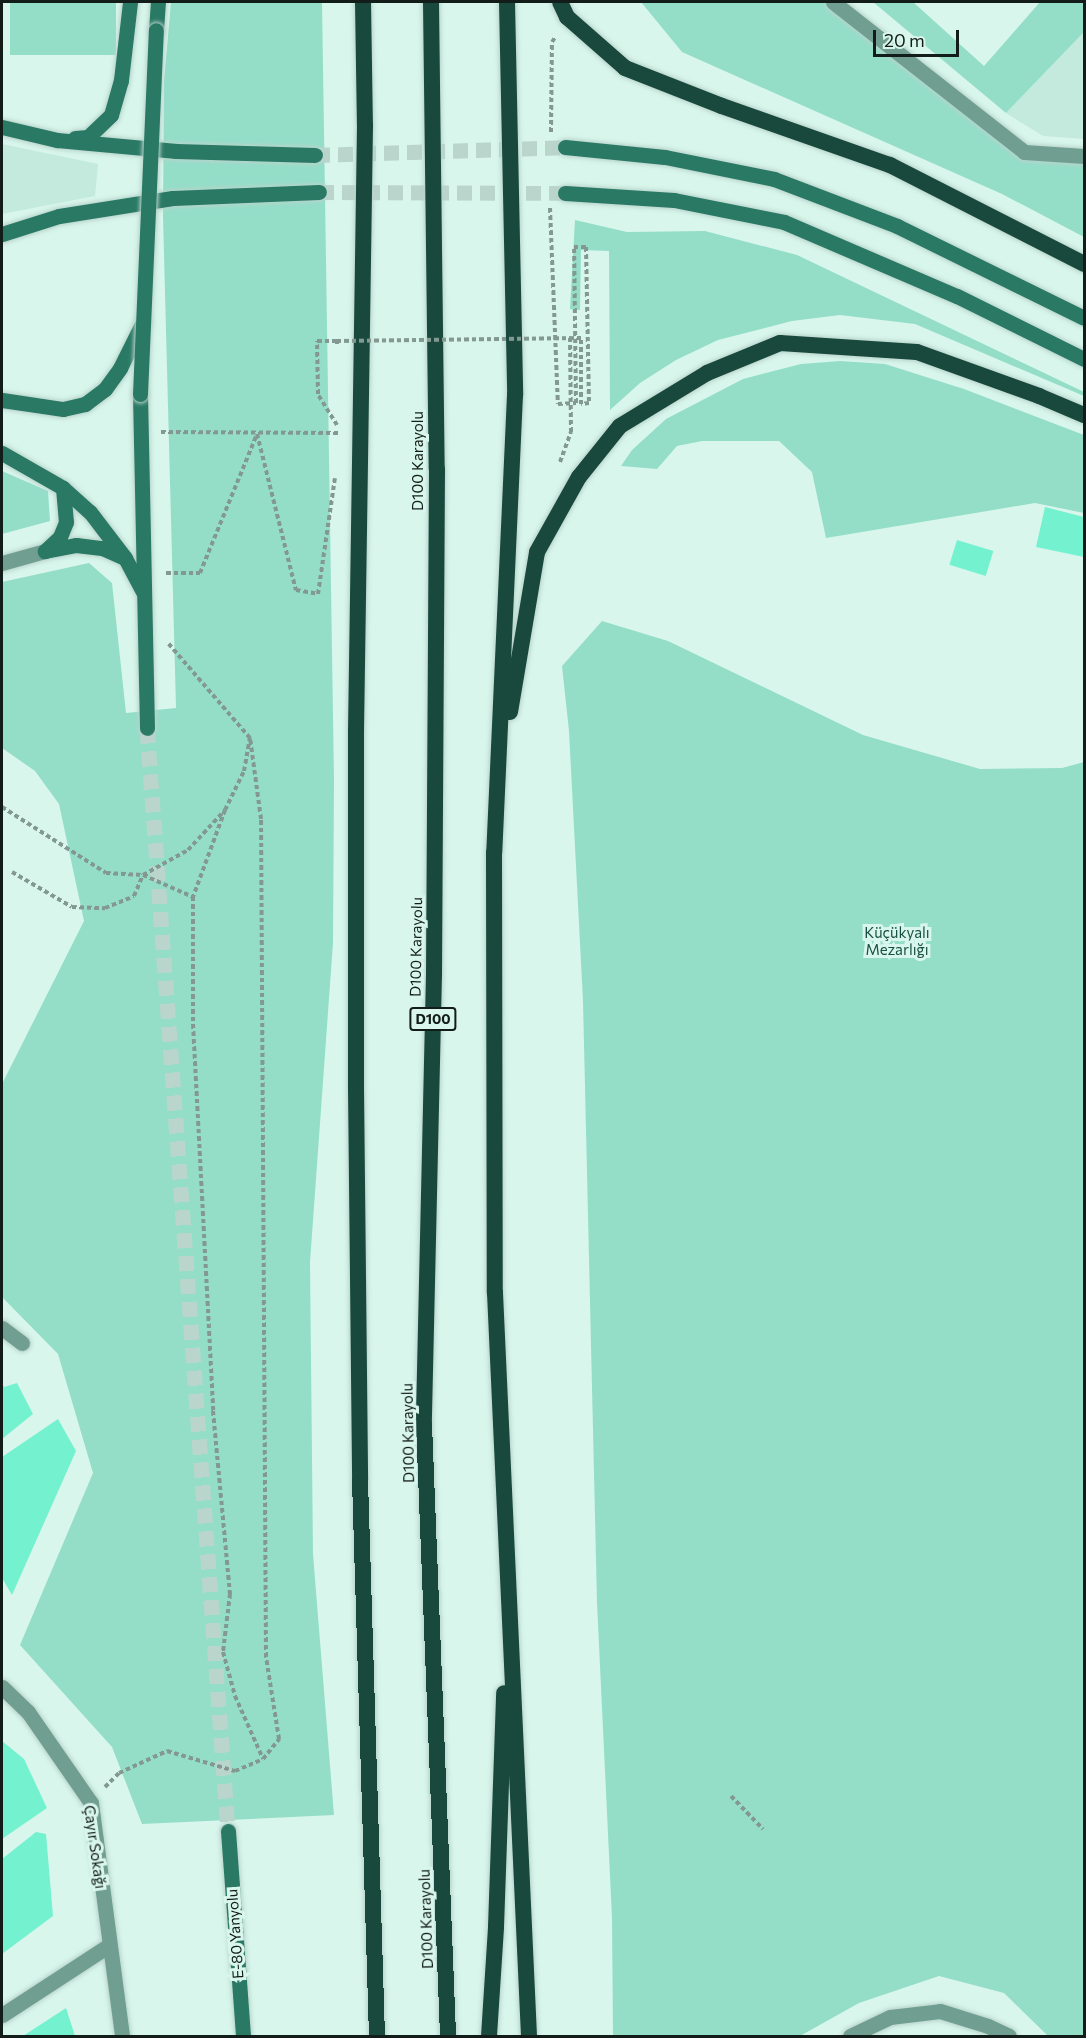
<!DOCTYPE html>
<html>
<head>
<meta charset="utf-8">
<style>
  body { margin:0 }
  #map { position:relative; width:1086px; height:2038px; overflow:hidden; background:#d8f6ec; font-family:Commissioner,sans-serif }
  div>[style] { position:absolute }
  .built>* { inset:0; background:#c3eadd }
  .green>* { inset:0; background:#94dec8; transform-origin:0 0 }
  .building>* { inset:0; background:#74f2d0; transform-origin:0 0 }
  .secondary-tunnel>* { height:15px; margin-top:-7.5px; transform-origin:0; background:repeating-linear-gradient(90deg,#bad5cc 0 15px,transparent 0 23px) }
  .path>* { height:4px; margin-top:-2px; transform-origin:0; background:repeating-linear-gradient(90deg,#829890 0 4.5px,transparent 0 7.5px) }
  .roads { filter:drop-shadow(0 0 2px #b8d3ca) drop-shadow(0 0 2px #b8d3ca) }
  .minor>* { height:15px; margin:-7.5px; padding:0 7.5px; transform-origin:7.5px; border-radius:7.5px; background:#709f91 }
  .tertiary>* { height:15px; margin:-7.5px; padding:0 7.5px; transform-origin:7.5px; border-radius:7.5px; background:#709f91 }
  .secondary>* { height:15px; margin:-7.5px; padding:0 7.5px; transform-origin:7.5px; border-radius:7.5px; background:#297965 }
  .trunk>* { height:16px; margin:-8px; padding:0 8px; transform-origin:8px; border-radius:8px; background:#19493d }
  .path-bridge>* { height:4px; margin-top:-2px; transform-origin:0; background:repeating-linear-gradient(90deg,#829890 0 4.5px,transparent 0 7.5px) }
  .bridges { filter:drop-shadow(0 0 2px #b8d3ca) drop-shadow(0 0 2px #b8d3ca) }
  .secondary-bridge>* { height:15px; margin:-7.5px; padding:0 7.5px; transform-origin:7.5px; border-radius:7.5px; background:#297965 }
  span { translate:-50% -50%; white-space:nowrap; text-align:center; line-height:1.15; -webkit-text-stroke:6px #d8f6ec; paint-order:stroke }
  .shield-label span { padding:2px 4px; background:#d8f6ec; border:2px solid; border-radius:4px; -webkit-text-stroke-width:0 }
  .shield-label { font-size:14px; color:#121d19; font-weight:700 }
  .street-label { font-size:15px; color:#121d19 }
  .park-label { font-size:15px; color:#194f42 }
  .frame { position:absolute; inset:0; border:3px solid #121d19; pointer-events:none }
  .scale { position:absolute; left:873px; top:30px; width:86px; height:27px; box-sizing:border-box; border:3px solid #121d19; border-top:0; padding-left:8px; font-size:18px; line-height:21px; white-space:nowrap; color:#121d19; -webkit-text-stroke:4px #d8f6ec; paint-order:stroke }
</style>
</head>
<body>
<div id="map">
  <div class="built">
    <i style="clip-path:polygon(1084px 32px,1084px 139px,1043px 136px,1006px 113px)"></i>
    <i style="clip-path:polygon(2px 144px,98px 164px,95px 196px,2px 214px)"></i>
  </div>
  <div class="green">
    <i style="left:10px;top:2px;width:106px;height:53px"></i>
    <i style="clip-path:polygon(171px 2px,322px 2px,334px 780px,333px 943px,310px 1262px,313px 1554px,334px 1815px,142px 1824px,112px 1747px,20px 1645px,93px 1473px,58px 1354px,2px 1297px,2px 1084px,84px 921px,59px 804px,35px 771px,2px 748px,2px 582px,89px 563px,112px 583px,126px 713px,176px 708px,163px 217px,164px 81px)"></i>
    <i style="clip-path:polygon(641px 2px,833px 2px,1024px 152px,1084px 160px,1084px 237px,1002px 194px,682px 52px)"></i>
    <i style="clip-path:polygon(873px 2px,913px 2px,984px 66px,1040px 2px,1084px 2px,1084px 32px,1006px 113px)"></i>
    <i style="clip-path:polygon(575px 220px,627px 232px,705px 231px,797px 255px,1084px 392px,1084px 396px,915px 324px,840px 315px,792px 321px,718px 340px,676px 360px,640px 383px,610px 410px,609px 251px,581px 250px,580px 310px,570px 309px)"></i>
    <i style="clip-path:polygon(840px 361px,885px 364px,964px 389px,1084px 435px,1084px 513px,1035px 503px,826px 538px,812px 472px,779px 441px,702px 441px,677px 446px,657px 469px,621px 466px,632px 450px,666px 419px,743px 379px,801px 364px)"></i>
    <i style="clip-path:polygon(2px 471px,48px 491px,50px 521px,2px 534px)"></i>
    <i style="clip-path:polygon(602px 621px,668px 641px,863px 735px,980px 769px,1062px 768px,1084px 762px,1084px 2036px,1048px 2036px,1004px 1993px,939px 1976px,859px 2003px,800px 2036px,613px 2036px,612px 1918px,597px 1603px,583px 1001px,569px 731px,562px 666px)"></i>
  </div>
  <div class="building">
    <i style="clip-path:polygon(1045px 507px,1084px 517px,1084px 557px,1036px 547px)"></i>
    <i style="left:957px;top:540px;width:38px;height:26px;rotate:17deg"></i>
    <i style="clip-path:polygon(2px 1383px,4px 1387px,17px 1383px,33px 1414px,2px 1439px)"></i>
    <i style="clip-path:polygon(58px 1419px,76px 1451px,12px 1595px,2px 1578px,2px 1457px)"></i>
    <i style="clip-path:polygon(2px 1741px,24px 1759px,47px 1808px,2px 1839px)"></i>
    <i style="clip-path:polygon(36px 1832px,46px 1834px,53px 1916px,2px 1954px,2px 1859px)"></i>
    <i style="clip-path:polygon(66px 2008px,75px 2036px,23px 2036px)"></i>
  </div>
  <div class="secondary-tunnel">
    <i style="left:315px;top:155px;width:250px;rotate:-1.8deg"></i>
    <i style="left:319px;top:192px;width:246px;rotate:0.2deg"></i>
    <i style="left:147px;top:728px;width:1106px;rotate:85.8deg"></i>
  </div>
  <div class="path">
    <i style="left:551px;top:132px;width:90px;rotate:-89.4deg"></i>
    <i style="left:552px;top:42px;width:7px;rotate:-56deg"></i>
    <i style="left:550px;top:208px;width:196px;rotate:87.7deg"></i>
    <i style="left:558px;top:404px;width:18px;rotate:-3deg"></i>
    <i style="left:576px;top:403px;width:156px;rotate:-90.7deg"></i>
    <i style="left:574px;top:247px;width:12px"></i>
    <i style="left:586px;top:247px;width:156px;rotate:88.9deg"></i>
    <i style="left:589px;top:403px;width:8px;rotate:173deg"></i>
    <i style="left:581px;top:404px;width:66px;rotate:-90deg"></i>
    <i style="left:337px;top:425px;width:36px;rotate:-122deg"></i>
    <i style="left:318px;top:394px;width:53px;rotate:-91.1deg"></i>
    <i style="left:317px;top:341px;width:20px"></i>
    <i style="left:337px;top:341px;width:3px;rotate:90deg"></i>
    <i style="left:161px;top:432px;width:179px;rotate:0.3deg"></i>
    <i style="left:560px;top:462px;width:32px;rotate:-70deg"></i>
    <i style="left:571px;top:432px;width:94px;rotate:-90.6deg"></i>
    <i style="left:166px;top:573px;width:34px"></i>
    <i style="left:200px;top:573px;width:150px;rotate:-67.7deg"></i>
    <i style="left:257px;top:434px;width:161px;rotate:76deg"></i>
    <i style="left:296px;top:590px;width:22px;rotate:10deg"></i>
    <i style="left:318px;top:594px;width:117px;rotate:-81.7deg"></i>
    <i style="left:2px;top:807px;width:123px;rotate:32.4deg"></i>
    <i style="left:106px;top:873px;width:37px;rotate:3deg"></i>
    <i style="left:143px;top:875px;width:51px;rotate:-29.1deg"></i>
    <i style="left:188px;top:850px;width:54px;rotate:-47.2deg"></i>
    <i style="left:225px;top:810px;width:43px;rotate:-64deg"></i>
    <i style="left:244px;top:771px;width:34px;rotate:-80deg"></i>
    <i style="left:250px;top:738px;width:127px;rotate:-130.8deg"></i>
    <i style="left:225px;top:810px;width:93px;rotate:110.2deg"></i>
    <i style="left:193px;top:897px;width:127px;rotate:90deg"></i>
    <i style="left:193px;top:1024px;width:388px;rotate:87deg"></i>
    <i style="left:213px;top:1411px;width:184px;rotate:84.7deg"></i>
    <i style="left:230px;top:1594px;width:58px;rotate:96.9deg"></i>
    <i style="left:223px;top:1652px;width:46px;rotate:74.7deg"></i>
    <i style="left:235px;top:1696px;width:69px;rotate:66deg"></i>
    <i style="left:12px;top:872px;width:69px;rotate:30.3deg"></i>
    <i style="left:72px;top:907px;width:33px;rotate:2deg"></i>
    <i style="left:105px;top:908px;width:31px;rotate:-22deg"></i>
    <i style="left:134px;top:896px;width:23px;rotate:-67deg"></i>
    <i style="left:143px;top:875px;width:55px;rotate:23.7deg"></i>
    <i style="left:105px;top:1787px;width:20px;rotate:-45deg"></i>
    <i style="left:119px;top:1773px;width:53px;rotate:-24.6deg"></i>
    <i style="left:167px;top:1751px;width:71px;rotate:16.4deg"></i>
    <i style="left:235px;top:1771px;width:30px;rotate:-23deg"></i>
    <i style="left:263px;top:1759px;width:26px;rotate:-51deg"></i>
    <i style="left:279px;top:1739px;width:83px;rotate:-99deg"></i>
    <i style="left:266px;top:1657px;width:838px;rotate:-90.34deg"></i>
    <i style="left:261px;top:819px;width:82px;rotate:-97.7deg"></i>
    <i style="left:731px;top:1796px;width:46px;rotate:45.9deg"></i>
  </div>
  <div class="roads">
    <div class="minor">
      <i style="left:833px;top:2px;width:243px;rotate:38.1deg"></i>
      <i style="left:1024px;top:152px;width:60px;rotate:3.8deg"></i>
      <i style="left:2px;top:563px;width:45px;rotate:-15.6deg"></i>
      <i style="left:2px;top:1328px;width:25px;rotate:37deg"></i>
      <i style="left:2px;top:1687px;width:36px;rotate:44deg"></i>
      <i style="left:28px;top:1712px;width:111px;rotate:55.3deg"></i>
      <i style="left:91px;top:1803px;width:235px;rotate:82.4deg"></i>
      <i style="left:2px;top:2015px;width:126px;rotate:-33.1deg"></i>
    </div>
    <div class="tertiary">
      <i style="left:850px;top:2036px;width:44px;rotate:-25.4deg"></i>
      <i style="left:890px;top:2017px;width:50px;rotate:-6.8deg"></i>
      <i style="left:940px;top:2011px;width:50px;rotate:17.4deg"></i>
      <i style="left:988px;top:2026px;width:23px;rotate:25deg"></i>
    </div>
    <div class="secondary">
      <i style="left:156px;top:30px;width:28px;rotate:-86deg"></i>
      <i style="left:2px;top:127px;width:57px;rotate:13.3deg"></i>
      <i style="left:57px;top:140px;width:120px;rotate:5.3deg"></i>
      <i style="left:176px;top:151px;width:139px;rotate:1.6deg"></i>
      <i style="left:75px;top:138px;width:13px;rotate:-4deg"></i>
      <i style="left:88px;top:137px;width:32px;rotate:-44deg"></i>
      <i style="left:111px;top:115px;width:36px;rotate:-74deg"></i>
      <i style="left:121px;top:80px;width:79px;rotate:-83.4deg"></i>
      <i style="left:565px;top:147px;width:100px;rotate:5.7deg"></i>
      <i style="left:665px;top:157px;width:111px;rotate:11.4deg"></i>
      <i style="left:774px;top:179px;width:132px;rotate:20.9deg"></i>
      <i style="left:897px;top:226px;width:208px;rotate:26.2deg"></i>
      <i style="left:565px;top:193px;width:109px;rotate:3.7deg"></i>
      <i style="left:674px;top:200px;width:112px;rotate:11.3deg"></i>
      <i style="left:784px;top:222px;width:188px;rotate:23.2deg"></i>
      <i style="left:957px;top:296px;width:142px;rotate:26.4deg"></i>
      <i style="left:2px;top:234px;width:60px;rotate:-17.5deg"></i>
      <i style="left:59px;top:216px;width:115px;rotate:-9deg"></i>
      <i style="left:173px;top:198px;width:146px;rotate:-2.4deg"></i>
      <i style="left:140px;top:394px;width:334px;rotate:88.8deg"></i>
      <i style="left:2px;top:400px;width:62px;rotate:8.4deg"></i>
      <i style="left:63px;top:409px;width:23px;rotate:-13deg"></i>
      <i style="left:85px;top:404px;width:25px;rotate:-37deg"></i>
      <i style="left:105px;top:389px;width:26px;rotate:-54deg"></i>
      <i style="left:120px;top:368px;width:51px;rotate:-63.4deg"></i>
      <i style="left:2px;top:453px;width:70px;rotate:29.8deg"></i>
      <i style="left:63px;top:488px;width:36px;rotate:42deg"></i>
      <i style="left:90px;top:512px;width:58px;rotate:52.7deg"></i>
      <i style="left:125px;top:558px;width:38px;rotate:62deg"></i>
      <i style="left:63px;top:488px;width:34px;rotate:85deg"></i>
      <i style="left:66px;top:522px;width:16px;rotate:112deg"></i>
      <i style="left:60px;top:537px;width:21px;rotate:137deg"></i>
      <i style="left:45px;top:551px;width:32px;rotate:-11deg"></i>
      <i style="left:76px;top:545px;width:26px;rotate:7deg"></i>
      <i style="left:102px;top:548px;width:24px;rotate:24deg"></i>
      <i style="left:228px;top:1831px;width:206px;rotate:85.8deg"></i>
    </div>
    <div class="trunk">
      <i style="left:363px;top:2px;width:123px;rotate:89.1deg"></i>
      <i style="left:365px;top:125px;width:607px;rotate:90.85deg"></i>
      <i style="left:356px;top:732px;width:355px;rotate:90deg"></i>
      <i style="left:356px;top:1087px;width:393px;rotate:89.4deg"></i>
      <i style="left:360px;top:1480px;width:556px;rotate:88.25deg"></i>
      <i style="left:431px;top:2px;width:467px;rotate:89.3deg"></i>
      <i style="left:437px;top:469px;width:505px;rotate:90.34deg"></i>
      <i style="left:434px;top:974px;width:450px;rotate:91.3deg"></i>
      <i style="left:424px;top:1424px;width:612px;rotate:87.75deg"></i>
      <i style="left:507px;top:2px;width:393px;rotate:88.8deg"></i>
      <i style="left:515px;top:395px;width:458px;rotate:92.6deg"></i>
      <i style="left:494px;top:853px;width:440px;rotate:89.9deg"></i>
      <i style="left:495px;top:1293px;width:744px;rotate:87.38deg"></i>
      <i style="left:560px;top:2px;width:17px;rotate:65deg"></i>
      <i style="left:567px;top:17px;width:77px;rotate:41.3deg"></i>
      <i style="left:625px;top:68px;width:104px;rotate:21.4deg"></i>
      <i style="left:722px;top:106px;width:178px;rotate:19.4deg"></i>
      <i style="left:890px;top:165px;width:218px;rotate:27deg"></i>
      <i style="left:510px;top:712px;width:162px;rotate:-80.4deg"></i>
      <i style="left:537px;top:552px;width:86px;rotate:-60.8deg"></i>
      <i style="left:579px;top:477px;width:65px;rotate:-51.2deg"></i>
      <i style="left:620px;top:426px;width:102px;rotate:-31.3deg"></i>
      <i style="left:707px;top:373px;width:79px;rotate:-22.3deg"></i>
      <i style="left:780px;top:343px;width:137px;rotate:3.8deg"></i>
      <i style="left:917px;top:352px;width:130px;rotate:19.8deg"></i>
      <i style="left:1039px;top:396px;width:49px;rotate:22.9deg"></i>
      <i style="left:489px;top:2036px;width:109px;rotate:-86.3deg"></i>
      <i style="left:496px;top:1927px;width:234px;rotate:-88deg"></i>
    </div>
  </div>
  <div class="path-bridge">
    <i style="left:337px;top:341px;width:244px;rotate:-0.7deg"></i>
  </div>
  <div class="bridges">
    <div class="secondary-bridge">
      <i style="left:140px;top:394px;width:364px;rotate:-87.5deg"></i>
    </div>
  </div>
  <div class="shield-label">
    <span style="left:433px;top:1019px">D100</span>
  </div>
  <div class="street-label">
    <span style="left:418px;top:461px;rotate:-90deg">D100 Karayolu</span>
    <span style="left:416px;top:947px;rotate:-89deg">D100 Karayolu</span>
    <span style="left:408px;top:1433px;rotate:-91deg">D100 Karayolu</span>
    <span style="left:95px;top:1847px;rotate:82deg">Çayır Sokağı</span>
    <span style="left:426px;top:1919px;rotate:-92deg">D100 Karayolu</span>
    <span style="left:235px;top:1934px;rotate:-94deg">E-80 Yanyolu</span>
  </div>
  <div class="park-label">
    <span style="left:897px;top:941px">Küçükyalı<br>Mezarlığı</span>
  </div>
  <div class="frame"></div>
  <div class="scale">20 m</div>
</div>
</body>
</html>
